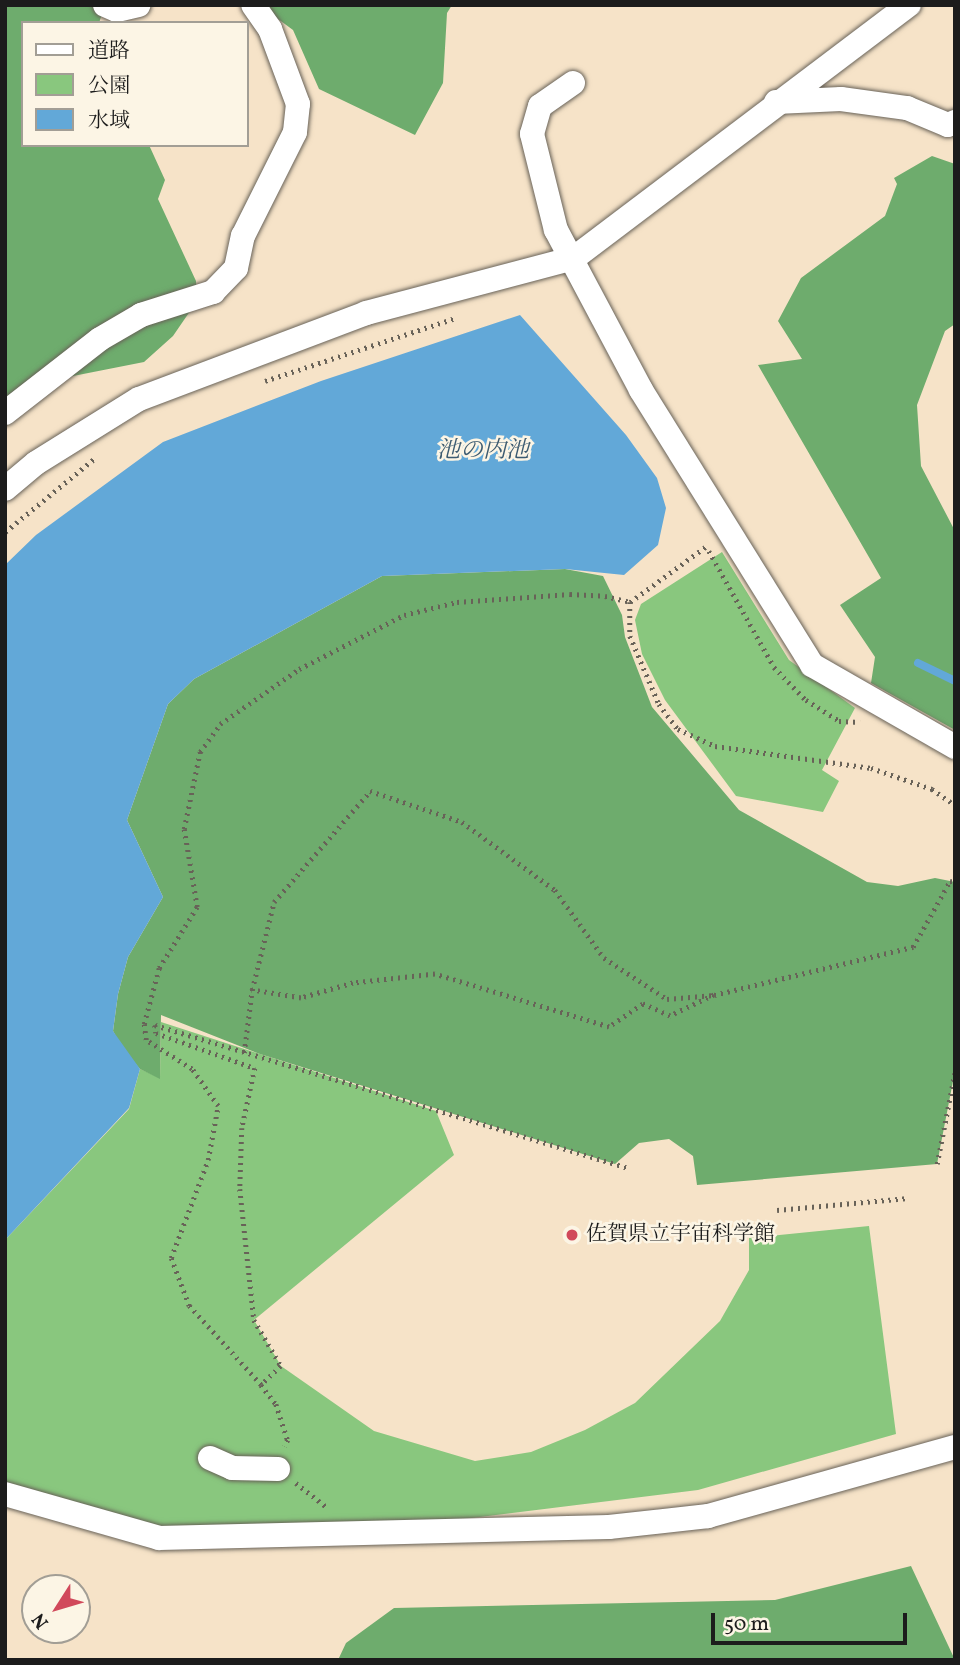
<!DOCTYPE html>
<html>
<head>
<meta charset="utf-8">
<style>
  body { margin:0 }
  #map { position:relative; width:960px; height:1665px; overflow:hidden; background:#f6e3c8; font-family:Vollkorn,"Noto Serif JP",serif }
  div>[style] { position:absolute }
  .green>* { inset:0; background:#89c77e }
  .forest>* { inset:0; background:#6eac6d }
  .water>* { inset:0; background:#62a8d8 }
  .stream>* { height:8px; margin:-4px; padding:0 4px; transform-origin:4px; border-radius:4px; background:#62a8d8 }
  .path>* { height:4.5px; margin-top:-2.25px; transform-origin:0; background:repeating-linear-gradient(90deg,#686258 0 2px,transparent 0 7px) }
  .roads { filter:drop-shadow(0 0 2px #686258) drop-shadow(0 0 2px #686258) }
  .minor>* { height:24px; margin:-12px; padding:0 12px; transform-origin:12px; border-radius:12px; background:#fff }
  .dots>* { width:19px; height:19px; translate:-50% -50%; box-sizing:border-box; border:4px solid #fcf5e5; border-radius:50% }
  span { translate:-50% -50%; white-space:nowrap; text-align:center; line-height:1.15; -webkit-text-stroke:5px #fcf5e5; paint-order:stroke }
  .poi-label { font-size:21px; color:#1c1c1c }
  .left { translate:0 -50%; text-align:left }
  .water-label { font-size:23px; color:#3c5b71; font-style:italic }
  .frame { position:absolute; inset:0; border:7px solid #1c1c1c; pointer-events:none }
  .legend { position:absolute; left:21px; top:21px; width:228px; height:126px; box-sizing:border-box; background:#fcf5e5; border:2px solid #a29e95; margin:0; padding:9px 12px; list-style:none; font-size:21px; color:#1c1c1c }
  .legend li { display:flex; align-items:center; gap:14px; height:35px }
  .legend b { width:35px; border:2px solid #a29e95 }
  .north { position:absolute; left:21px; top:1574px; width:70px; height:70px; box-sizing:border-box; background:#fcf5e5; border:2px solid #a29e95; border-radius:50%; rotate:233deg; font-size:19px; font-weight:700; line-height:28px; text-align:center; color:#1c1c1c }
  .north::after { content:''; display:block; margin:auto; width:24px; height:32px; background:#d1495b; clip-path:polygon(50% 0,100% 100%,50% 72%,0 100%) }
  .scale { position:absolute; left:711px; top:1613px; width:196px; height:32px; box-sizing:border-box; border:4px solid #1c1c1c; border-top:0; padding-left:9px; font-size:21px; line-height:24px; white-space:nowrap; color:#1c1c1c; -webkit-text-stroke:5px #fcf5e5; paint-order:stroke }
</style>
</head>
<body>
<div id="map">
  <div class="green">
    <i style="clip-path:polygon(722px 552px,789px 660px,855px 708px,822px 770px,839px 781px,823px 812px,736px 796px,665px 700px,642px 654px,635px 620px,641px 604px)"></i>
    <i style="clip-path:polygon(161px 1022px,436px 1111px,454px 1155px,254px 1320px,281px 1366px,374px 1431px,475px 1461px,531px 1452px,585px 1430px,635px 1403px,720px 1321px,749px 1270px,749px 1238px,869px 1226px,896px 1434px,698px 1490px,359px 1532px,161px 1530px,5px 1483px,5px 1240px,129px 1109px,140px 1069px,160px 1078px)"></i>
  </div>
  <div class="forest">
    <i style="clip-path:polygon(5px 5px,105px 5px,99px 23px,23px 23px,23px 145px,149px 145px,165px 180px,158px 199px,196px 281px,197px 301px,173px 336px,144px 362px,68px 377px,5px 427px)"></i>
    <i style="clip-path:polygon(259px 5px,452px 5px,447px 13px,443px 83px,415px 135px,319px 89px,293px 30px)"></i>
    <i style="clip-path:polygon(932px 156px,955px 164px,955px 324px,945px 331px,917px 405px,921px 466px,955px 531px,955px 730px,871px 683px,875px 657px,840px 605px,881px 578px,758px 365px,802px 359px,778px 321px,801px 278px,885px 216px,897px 184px,894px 178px)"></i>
    <i style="clip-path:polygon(565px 569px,603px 576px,622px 615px,625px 637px,652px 707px,739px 810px,867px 882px,898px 886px,935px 878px,955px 882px,955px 1071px,937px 1164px,697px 1185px,693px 1156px,669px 1139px,639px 1143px,615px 1164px,260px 1054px,161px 1015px,160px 1079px,140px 1069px,122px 1048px,113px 1031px,118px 994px,128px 957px,163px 897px,127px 820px,168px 704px,194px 679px,382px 576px)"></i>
    <i style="clip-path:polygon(911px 1566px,955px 1660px,338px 1660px,346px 1643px,394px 1608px,775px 1600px)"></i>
  </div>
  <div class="water">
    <i style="clip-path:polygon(520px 315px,626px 435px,657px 478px,666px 508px,658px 545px,624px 575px,565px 569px,382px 576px,194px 679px,168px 704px,127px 820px,163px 897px,128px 957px,118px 994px,113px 1031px,140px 1069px,129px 1108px,5px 1240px,5px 565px,36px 535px,163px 442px,321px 381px)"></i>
  </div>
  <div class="stream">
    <i style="left:918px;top:663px;width:41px;rotate:25.9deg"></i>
  </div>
  <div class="path">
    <i style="left:265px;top:381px;width:201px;rotate:-18.3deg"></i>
    <i style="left:5px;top:532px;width:115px;rotate:-39.4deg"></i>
    <i style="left:709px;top:551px;width:133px;rotate:60.7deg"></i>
    <i style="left:774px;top:667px;width:46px;rotate:45.9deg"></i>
    <i style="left:806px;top:700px;width:39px;rotate:32deg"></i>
    <i style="left:839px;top:721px;width:21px;rotate:3deg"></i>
    <i style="left:630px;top:602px;width:97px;rotate:-36.2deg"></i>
    <i style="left:714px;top:995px;width:205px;rotate:-13.6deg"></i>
    <i style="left:913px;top:947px;width:76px;rotate:-60.7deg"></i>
    <i style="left:950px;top:881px;width:5px;rotate:11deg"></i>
    <i style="left:155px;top:1025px;width:8px;rotate:83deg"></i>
    <i style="left:156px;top:1033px;width:105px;rotate:19.5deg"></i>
    <i style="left:255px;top:1068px;width:61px;rotate:102.2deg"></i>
    <i style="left:242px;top:1128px;width:61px;rotate:91.9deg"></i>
    <i style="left:240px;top:1189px;width:132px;rotate:83.9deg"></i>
    <i style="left:254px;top:1320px;width:53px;rotate:59.6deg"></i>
    <i style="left:281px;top:1366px;width:28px;rotate:136deg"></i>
    <i style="left:261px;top:1385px;width:24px;rotate:52deg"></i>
    <i style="left:276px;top:1404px;width:38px;rotate:72deg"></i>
    <i style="left:288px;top:1440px;width:7px;rotate:117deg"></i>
    <i style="left:155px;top:1025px;width:495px;rotate:16.8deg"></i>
    <i style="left:244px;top:1053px;width:64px;rotate:-82.8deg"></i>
    <i style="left:252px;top:990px;width:91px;rotate:-76deg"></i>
    <i style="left:274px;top:902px;width:147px;rotate:-49.1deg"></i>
    <i style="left:370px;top:791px;width:97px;rotate:18.6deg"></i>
    <i style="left:462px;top:822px;width:115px;rotate:36.2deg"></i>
    <i style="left:555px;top:890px;width:84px;rotate:54.2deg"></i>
    <i style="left:604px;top:958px;width:75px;rotate:33.1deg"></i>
    <i style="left:667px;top:999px;width:47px;rotate:-4.9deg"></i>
    <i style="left:714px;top:995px;width:49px;rotate:154.5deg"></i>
    <i style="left:670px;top:1016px;width:30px;rotate:-156deg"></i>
    <i style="left:643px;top:1004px;width:41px;rotate:145.9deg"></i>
    <i style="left:609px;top:1027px;width:182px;rotate:-163.1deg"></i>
    <i style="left:435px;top:974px;width:82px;rotate:173.7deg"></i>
    <i style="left:353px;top:983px;width:54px;rotate:163.9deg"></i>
    <i style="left:301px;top:998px;width:50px;rotate:-170.7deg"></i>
    <i style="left:937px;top:1164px;width:95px;rotate:-79deg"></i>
    <i style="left:777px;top:1210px;width:132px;rotate:-5.2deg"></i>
    <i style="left:261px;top:1385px;width:107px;rotate:-132.3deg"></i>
    <i style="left:189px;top:1306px;width:51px;rotate:-110.6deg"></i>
    <i style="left:171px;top:1258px;width:105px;rotate:-69.3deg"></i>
    <i style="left:208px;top:1160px;width:55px;rotate:-79.5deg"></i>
    <i style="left:218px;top:1106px;width:45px;rotate:-125.1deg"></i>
    <i style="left:192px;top:1069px;width:54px;rotate:-147.8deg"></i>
    <i style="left:146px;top:1040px;width:16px;rotate:-97deg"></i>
    <i style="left:144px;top:1024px;width:58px;rotate:-75deg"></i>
    <i style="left:159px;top:968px;width:72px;rotate:-58.1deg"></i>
    <i style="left:197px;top:907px;width:79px;rotate:-99.5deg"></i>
    <i style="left:184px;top:829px;width:79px;rotate:-78.3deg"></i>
    <i style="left:200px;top:752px;width:34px;rotate:-54deg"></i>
    <i style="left:220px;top:724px;width:96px;rotate:-34.8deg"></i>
    <i style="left:299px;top:669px;width:118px;rotate:-27.2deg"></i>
    <i style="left:404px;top:615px;width:55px;rotate:-13.8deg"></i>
    <i style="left:457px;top:602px;width:113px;rotate:-4deg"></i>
    <i style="left:570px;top:594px;width:35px;rotate:3deg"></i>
    <i style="left:605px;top:596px;width:26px;rotate:13deg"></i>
    <i style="left:630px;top:602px;width:34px;rotate:90deg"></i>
    <i style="left:630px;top:636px;width:74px;rotate:66.9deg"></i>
    <i style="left:659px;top:704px;width:31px;rotate:53deg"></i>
    <i style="left:678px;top:729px;width:41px;rotate:24.7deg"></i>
    <i style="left:715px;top:746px;width:158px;rotate:8deg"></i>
    <i style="left:871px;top:768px;width:65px;rotate:19deg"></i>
    <i style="left:932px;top:789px;width:28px;rotate:35deg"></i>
    <i style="left:296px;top:1483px;width:41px;rotate:38deg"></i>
  </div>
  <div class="roads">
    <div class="minor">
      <i style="left:105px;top:5px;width:13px;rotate:23deg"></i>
      <i style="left:117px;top:10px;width:22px;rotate:-13deg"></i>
      <i style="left:573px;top:83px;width:40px;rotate:145.1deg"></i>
      <i style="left:540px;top:106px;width:29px;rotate:106deg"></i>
      <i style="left:532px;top:134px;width:99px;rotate:76deg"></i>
      <i style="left:556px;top:230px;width:181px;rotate:62deg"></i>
      <i style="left:641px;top:390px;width:324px;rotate:58.1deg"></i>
      <i style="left:812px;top:665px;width:165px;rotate:29.8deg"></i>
      <i style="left:776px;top:102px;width:65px;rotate:-2.6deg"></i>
      <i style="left:841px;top:99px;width:67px;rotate:7.8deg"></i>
      <i style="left:907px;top:108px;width:44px;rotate:22.5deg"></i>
      <i style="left:948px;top:125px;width:8px;rotate:-23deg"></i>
      <i style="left:5px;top:413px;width:120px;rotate:-37.9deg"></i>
      <i style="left:100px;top:339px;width:48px;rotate:-30.3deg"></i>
      <i style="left:141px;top:315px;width:76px;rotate:-17.7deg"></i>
      <i style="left:213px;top:292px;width:33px;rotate:-46deg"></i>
      <i style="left:236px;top:268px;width:33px;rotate:-78deg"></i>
      <i style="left:243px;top:236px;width:116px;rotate:-63.4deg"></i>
      <i style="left:295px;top:132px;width:28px;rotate:-84deg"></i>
      <i style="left:298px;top:104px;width:80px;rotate:-110.5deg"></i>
      <i style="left:270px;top:29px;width:29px;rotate:-125deg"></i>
      <i style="left:5px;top:489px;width:40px;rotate:-40deg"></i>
      <i style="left:36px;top:463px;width:121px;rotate:-31.9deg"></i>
      <i style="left:139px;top:399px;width:243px;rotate:-20.7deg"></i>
      <i style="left:366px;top:313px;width:215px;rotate:-14.8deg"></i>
      <i style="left:574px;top:258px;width:420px;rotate:-37.1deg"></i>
      <i style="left:210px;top:1458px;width:24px;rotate:24deg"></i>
      <i style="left:232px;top:1468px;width:46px;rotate:1.2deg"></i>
      <i style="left:5px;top:1494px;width:160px;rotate:15.9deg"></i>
      <i style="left:159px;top:1538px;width:450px;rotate:-1.4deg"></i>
      <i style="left:609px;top:1527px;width:100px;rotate:-6.3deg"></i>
      <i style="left:708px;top:1516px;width:256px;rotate:-15.6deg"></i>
    </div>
  </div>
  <div class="dots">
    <i style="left:572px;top:1235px;background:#d1495b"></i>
  </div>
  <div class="poi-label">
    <span class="left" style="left:586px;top:1235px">佐賀県立宇宙科学館</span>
  </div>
  <div class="water-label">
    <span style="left:483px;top:451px">池の内池</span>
  </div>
  <div class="frame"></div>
  <ul class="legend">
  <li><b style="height:9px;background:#fff"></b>道路</li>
  <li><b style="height:19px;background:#89c77e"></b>公園</li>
  <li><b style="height:19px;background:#62a8d8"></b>水域</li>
  </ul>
  <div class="north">N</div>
  <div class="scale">50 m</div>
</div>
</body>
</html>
